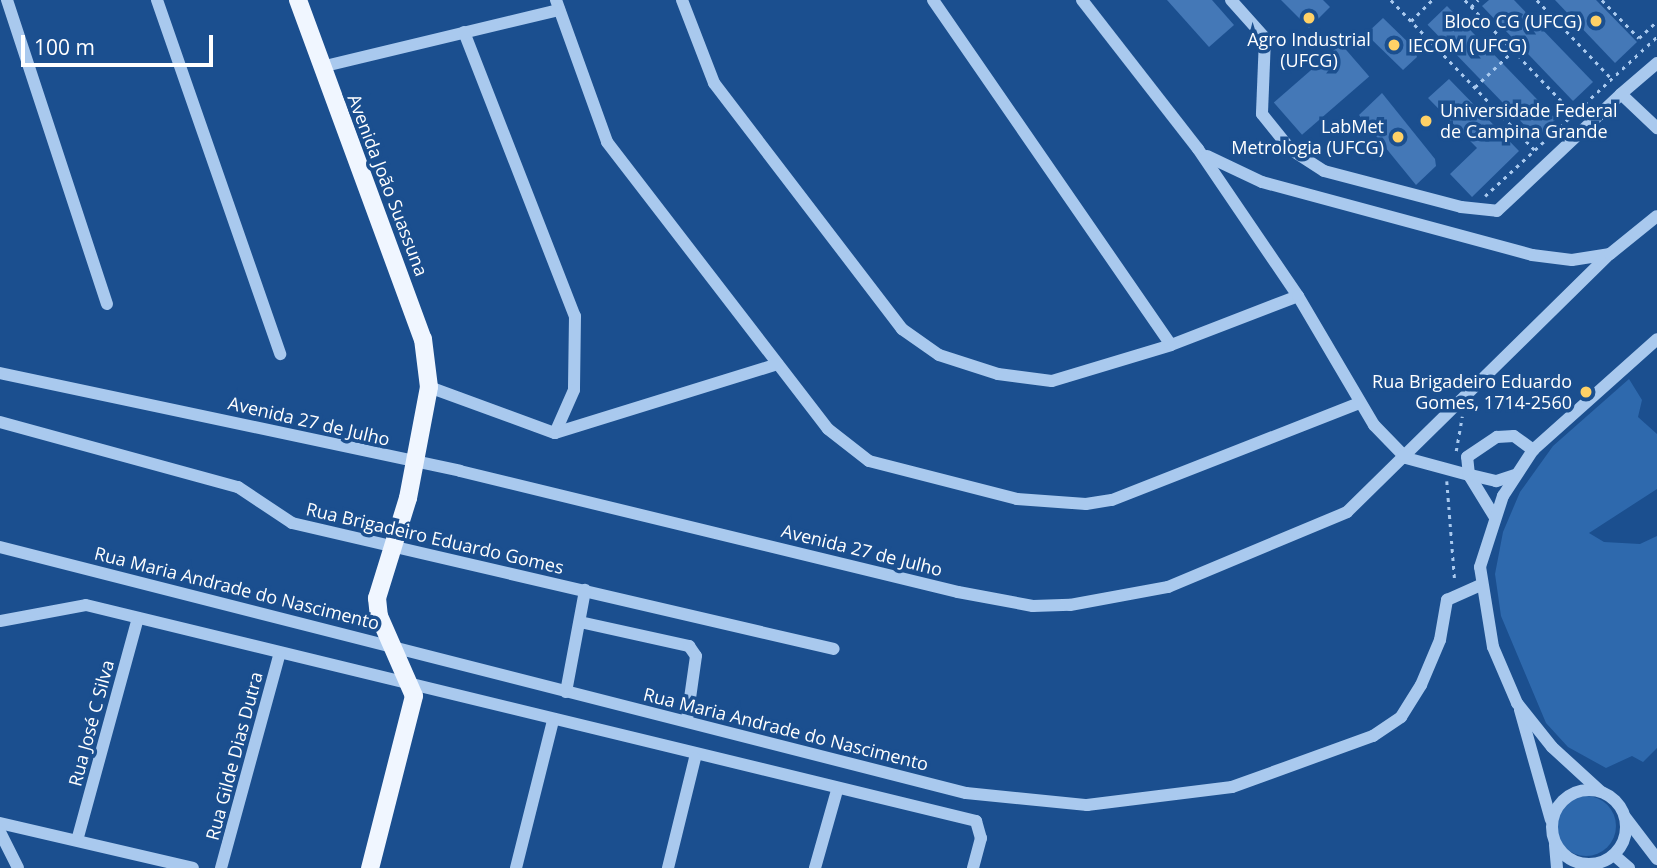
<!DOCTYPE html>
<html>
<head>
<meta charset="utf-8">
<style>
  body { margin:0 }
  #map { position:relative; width:1657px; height:868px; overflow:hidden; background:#1b4f8f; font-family:"Open Sans",sans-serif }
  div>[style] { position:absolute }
  .green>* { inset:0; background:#2e69ad }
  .round { border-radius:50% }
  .building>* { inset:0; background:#4478b7; transform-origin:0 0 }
  .path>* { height:2.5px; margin-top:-1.25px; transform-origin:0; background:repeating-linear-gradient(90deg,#a9c9ee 0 3.5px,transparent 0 8.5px) }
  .minor>* { height:12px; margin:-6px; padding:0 6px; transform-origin:6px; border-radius:6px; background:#a9c9ee }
  .minor>.ring { margin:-6px; padding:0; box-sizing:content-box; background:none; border:12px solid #a9c9ee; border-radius:50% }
  .major>* { height:18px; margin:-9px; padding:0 9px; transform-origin:9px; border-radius:9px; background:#f0f6ff }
  .dots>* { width:19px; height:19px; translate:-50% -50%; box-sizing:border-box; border:4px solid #1b4f8f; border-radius:50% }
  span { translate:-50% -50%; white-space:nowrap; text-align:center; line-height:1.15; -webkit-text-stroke:7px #1b4f8f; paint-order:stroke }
  .poi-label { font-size:18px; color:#fff }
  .right { translate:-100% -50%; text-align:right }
  .left { translate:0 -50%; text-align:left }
  .street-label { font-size:18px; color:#fff }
  .scale { position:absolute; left:21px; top:35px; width:192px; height:32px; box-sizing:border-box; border:4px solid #fff; border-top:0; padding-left:9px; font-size:21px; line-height:24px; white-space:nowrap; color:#fff; -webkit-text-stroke:5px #1b4f8f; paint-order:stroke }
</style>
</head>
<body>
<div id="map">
  <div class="green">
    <i style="clip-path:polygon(1629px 379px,1642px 400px,1638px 417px,1657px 434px,1657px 489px,1589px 533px,1604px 542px,1640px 544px,1657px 536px,1657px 748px,1643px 762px,1632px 756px,1606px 768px,1568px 747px,1546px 723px,1501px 616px,1495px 574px,1503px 532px,1520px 492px,1553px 446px)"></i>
    <i class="round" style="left:1556px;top:796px;width:60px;height:60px"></i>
  </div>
  <div class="building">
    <i style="clip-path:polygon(1167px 0,1212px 0,1234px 25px,1209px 47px)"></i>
    <i style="clip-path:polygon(1281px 0,1323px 0,1330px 7px,1309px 28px)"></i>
    <i style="clip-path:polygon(1489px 0,1514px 0,1593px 82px,1573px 101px,1482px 6px)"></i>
    <i style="clip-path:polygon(1555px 0,1596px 0,1637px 42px,1615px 63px)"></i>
    <i style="left:1447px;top:6px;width:157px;height:27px;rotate:46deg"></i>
    <i style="clip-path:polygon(1383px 18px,1414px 48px,1417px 57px,1403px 70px,1366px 34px)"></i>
    <i style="left:1341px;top:44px;width:43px;height:89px;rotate:49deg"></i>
    <i style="clip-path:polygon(1449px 79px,1519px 151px,1472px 197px,1450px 174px,1477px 148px,1428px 98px)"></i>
    <i style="clip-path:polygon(1382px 93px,1435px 159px,1436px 166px,1416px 185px,1359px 115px)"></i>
  </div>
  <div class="path">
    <i style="left:1391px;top:0;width:208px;rotate:46.2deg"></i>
    <i style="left:1465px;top:0;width:158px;rotate:46.3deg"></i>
    <i style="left:1537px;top:0;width:109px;rotate:46.5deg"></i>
    <i style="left:1602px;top:0;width:53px;rotate:45.8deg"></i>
    <i style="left:1639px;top:38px;width:25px;rotate:-43deg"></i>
    <i style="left:1471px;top:7px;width:10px;rotate:-45deg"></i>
    <i style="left:1411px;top:21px;width:30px;rotate:-45deg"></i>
    <i style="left:1475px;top:87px;width:52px;rotate:-43.5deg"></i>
    <i style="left:1485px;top:196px;width:234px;rotate:-42.8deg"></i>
    <i style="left:1456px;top:451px;width:35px;rotate:-80deg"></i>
    <i style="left:1447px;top:481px;width:101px;rotate:85.5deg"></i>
  </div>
  <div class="minor">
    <i style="left:7px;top:0;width:320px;rotate:71.8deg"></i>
    <i style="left:157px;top:0;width:375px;rotate:70.8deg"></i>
    <i style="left:556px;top:0;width:151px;rotate:70.2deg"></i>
    <i style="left:607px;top:142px;width:362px;rotate:52.4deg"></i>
    <i style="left:828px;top:429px;width:52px;rotate:38deg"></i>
    <i style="left:869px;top:461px;width:153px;rotate:14.4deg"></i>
    <i style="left:1017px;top:499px;width:69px;rotate:4.1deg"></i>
    <i style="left:1086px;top:504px;width:26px;rotate:-9deg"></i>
    <i style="left:1112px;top:500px;width:266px;rotate:-21.4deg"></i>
    <i style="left:682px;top:0;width:89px;rotate:68.9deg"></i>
    <i style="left:714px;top:83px;width:310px;rotate:52.6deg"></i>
    <i style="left:902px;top:329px;width:45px;rotate:35.1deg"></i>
    <i style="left:939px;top:355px;width:62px;rotate:17.9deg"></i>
    <i style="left:998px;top:374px;width:54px;rotate:7.4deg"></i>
    <i style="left:1052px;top:381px;width:124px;rotate:-16.8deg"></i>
    <i style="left:1171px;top:345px;width:136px;rotate:-21.1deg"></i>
    <i style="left:933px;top:0;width:419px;rotate:55.4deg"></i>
    <i style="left:1082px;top:0;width:189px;rotate:52.1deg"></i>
    <i style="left:1198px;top:149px;width:178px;rotate:55.8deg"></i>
    <i style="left:1298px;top:296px;width:150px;rotate:59.5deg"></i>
    <i style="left:1374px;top:425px;width:46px;rotate:45.9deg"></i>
    <i style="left:1406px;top:458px;width:65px;rotate:15.1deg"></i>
    <i style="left:1469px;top:475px;width:48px;rotate:58.6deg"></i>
    <i style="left:1231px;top:0;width:51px;rotate:48.2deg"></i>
    <i style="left:1265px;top:38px;width:76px;rotate:92.3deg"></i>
    <i style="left:1262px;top:114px;width:45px;rotate:51.3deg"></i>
    <i style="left:1290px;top:149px;width:40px;rotate:32.9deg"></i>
    <i style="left:1324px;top:171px;width:142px;rotate:14.7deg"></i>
    <i style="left:1461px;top:207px;width:36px;rotate:6deg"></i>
    <i style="left:1497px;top:211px;width:170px;rotate:-43.3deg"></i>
    <i style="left:464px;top:32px;width:305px;rotate:68.7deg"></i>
    <i style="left:575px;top:316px;width:74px;rotate:90.8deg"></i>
    <i style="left:574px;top:390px;width:47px;rotate:113.8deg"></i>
    <i style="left:1657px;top:63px;width:48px;rotate:139.3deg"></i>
    <i style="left:1621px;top:94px;width:50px;rotate:43.4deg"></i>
    <i style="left:321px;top:67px;width:245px;rotate:-13.5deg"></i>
    <i style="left:1207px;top:156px;width:61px;rotate:25.3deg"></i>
    <i style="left:1262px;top:182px;width:280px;rotate:15.1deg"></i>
    <i style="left:1532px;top:255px;width:40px;rotate:7.1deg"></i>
    <i style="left:1572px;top:260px;width:37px;rotate:-9deg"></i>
    <i style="left:0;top:373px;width:470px;rotate:12deg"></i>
    <i style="left:460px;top:471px;width:512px;rotate:13.66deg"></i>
    <i style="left:958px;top:592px;width:76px;rotate:10.6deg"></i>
    <i style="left:1033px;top:606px;width:37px;rotate:-2deg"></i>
    <i style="left:1070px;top:605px;width:100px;rotate:-10.4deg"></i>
    <i style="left:1168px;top:587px;width:194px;rotate:-22.7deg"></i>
    <i style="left:1347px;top:512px;width:368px;rotate:-44.5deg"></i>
    <i style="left:1610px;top:254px;width:60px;rotate:-39deg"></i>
    <i style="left:429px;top:387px;width:134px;rotate:20.1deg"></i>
    <i style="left:555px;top:433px;width:233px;rotate:-17.2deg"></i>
    <i style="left:0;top:422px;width:247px;rotate:15.3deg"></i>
    <i style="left:238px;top:487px;width:65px;rotate:33.7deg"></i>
    <i style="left:292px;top:523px;width:556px;rotate:13.09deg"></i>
    <i style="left:1515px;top:475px;width:20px;rotate:162deg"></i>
    <i style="left:1496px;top:481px;width:28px;rotate:-167deg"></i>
    <i style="left:1469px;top:475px;width:18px;rotate:-96deg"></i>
    <i style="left:1467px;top:457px;width:36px;rotate:-34deg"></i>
    <i style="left:1497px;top:437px;width:17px;rotate:-3deg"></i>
    <i style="left:1514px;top:436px;width:24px;rotate:36deg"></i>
    <i style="left:0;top:547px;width:997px;rotate:14.29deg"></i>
    <i style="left:966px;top:793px;width:122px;rotate:5.7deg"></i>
    <i style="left:1087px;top:805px;width:146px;rotate:-7.1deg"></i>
    <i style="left:1232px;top:787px;width:150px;rotate:-19.9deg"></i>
    <i style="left:1373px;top:736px;width:34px;rotate:-34deg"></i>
    <i style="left:1401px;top:717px;width:38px;rotate:-58deg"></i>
    <i style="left:1421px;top:685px;width:49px;rotate:-67.1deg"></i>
    <i style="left:1440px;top:640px;width:41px;rotate:-80.1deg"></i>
    <i style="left:1447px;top:600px;width:35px;rotate:-24deg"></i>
    <i style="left:0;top:621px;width:87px;rotate:-10.5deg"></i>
    <i style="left:86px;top:605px;width:916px;rotate:13.64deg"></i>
    <i style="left:976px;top:821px;width:18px;rotate:74deg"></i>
    <i style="left:981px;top:838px;width:31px;rotate:105deg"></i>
    <i style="left:580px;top:622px;width:112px;rotate:12.4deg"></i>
    <i style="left:689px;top:646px;width:12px;rotate:55deg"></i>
    <i style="left:696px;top:656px;width:64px;rotate:98.1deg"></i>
    <i style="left:566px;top:692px;width:104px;rotate:-79.4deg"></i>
    <i style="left:1520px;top:710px;width:114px;rotate:74.3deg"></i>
    <i class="ring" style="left:1552px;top:790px;width:62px;height:62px"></i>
    <i style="left:1600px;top:791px;width:65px;rotate:-137.5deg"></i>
    <i style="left:1552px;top:747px;width:56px;rotate:-128.5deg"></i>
    <i style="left:1517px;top:703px;width:61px;rotate:-113.2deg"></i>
    <i style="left:1493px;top:647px;width:81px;rotate:-99.2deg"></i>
    <i style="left:1480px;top:567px;width:75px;rotate:-72.1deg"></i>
    <i style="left:1503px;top:496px;width:55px;rotate:-56.9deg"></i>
    <i style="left:1533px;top:450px;width:166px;rotate:-41.8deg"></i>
    <i style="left:1625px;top:817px;width:53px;rotate:52.7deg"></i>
    <i style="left:0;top:823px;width:198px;rotate:13.1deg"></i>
    <i style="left:0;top:832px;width:40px;rotate:63.4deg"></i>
    <i style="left:78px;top:837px;width:227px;rotate:-74.7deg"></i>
    <i style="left:1555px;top:845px;width:23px;rotate:85deg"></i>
    <i style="left:1614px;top:855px;width:20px;rotate:41deg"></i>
    <i style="left:221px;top:868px;width:223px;rotate:-74.7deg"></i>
    <i style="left:516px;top:868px;width:152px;rotate:-75.9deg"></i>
    <i style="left:668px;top:868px;width:113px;rotate:-76.2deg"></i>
    <i style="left:815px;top:868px;width:81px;rotate:-74.2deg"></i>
  </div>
  <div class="major">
    <i style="left:298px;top:0;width:361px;rotate:69.8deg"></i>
    <i style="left:423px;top:339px;width:48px;rotate:82.9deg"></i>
    <i style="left:429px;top:387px;width:113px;rotate:100.7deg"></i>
    <i style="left:408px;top:498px;width:105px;rotate:107.2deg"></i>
    <i style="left:377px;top:598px;width:18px;rotate:84deg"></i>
    <i style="left:379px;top:616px;width:87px;rotate:66.4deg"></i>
    <i style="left:414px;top:696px;width:178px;rotate:104.3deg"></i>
  </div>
  <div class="dots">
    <i style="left:1309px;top:18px;background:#ffd166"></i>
    <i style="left:1596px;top:21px;background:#ffd166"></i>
    <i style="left:1394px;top:45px;background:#ffd166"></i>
    <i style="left:1426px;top:121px;background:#ffd166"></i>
    <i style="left:1398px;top:137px;background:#ffd166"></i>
    <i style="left:1586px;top:392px;background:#ffd166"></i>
  </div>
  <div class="poi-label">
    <span class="right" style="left:1582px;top:21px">Bloco CG (UFCG)</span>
    <span style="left:1309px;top:50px">Agro Industrial<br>(UFCG)</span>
    <span class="left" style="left:1408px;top:45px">IECOM (UFCG)</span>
    <span class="left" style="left:1440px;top:121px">Universidade Federal<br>de Campina Grande</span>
    <span class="right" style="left:1384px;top:137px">LabMet<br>Metrologia (UFCG)</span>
    <span class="right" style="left:1572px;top:392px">Rua Brigadeiro Eduardo<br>Gomes, 1714-2560</span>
  </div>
  <div class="street-label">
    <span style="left:388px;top:185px;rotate:69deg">Avenida João Suassuna</span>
    <span style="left:309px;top:421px;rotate:13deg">Avenida 27 de Julho</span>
    <span style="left:435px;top:538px;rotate:13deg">Rua Brigadeiro Eduardo Gomes</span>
    <span style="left:862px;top:550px;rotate:14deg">Avenida 27 de Julho</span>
    <span style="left:237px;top:588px;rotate:14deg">Rua Maria Andrade do Nascimento</span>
    <span style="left:91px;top:723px;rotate:-75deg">Rua José C Silva</span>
    <span style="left:786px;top:729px;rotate:14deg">Rua Maria Andrade do Nascimento</span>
    <span style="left:234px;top:756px;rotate:-75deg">Rua Gilde Dias Dutra</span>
  </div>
  <div class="scale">100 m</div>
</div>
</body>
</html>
